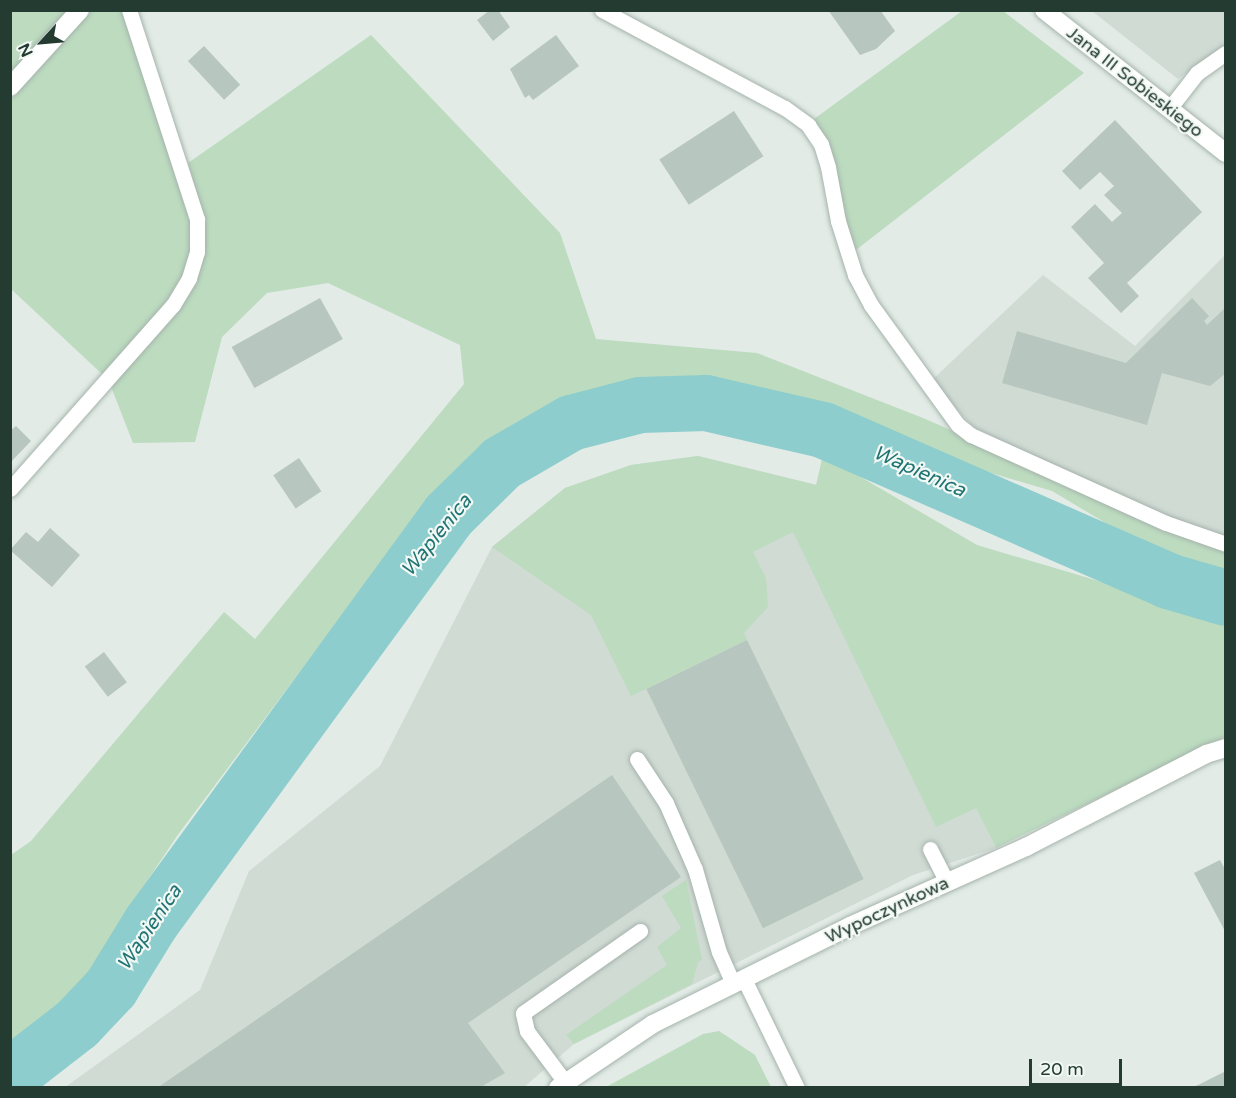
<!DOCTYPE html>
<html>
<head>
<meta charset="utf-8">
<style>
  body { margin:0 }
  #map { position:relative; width:1236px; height:1098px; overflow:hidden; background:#e2ebe6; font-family:"Varela Round",sans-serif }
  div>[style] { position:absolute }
  .built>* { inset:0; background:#d0dbd4 }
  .green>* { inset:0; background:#bcdbbf }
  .river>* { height:56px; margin:-28px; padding:0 28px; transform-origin:28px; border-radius:28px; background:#8dcdcd }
  .building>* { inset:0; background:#b7c6be; transform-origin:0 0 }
  .roads { filter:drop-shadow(0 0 2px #a5b3ac) drop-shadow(0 0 2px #a5b3ac) }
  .lane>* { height:15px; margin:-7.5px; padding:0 7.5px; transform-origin:7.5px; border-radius:7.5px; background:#fff }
  .street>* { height:18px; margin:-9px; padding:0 9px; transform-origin:9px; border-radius:9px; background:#fff }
  .secondary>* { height:18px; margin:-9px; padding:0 9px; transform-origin:9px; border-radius:9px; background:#fff }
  span { translate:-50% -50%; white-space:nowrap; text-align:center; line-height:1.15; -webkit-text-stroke:4.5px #f2f8f4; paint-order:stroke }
  .street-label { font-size:18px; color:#233b31 }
  .water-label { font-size:20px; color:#207474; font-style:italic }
  .frame { position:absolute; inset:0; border:12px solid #233b31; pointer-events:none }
  .north { position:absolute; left:12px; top:12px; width:60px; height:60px; -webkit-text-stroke:4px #f2f8f4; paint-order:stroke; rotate:244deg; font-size:16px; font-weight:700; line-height:24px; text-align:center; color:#233b31 }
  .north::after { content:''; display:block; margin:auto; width:21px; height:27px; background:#233b31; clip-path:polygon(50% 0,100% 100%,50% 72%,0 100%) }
  .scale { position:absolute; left:1029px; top:1059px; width:93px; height:27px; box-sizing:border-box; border:3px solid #233b31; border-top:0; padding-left:8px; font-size:18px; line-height:21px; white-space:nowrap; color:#233b31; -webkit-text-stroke:4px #f2f8f4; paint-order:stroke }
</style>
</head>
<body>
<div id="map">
  <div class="built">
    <i style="clip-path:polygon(1092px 11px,1225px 11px,1225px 45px,1178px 79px)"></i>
    <i style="clip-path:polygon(1225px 255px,1225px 540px,1168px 518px,976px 430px,931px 381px,1043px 275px,1135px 346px)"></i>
    <i style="clip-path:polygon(698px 456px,817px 485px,996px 848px,913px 875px,574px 1044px,524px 1087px,64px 1088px,200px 990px,249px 871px,380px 766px,492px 547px,565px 488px,631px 465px)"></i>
  </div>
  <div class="green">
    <i style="clip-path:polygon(11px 11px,70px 11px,11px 77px)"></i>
    <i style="clip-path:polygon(91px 11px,122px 11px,192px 220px,191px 252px,183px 279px,169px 300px,102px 374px,11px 289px,11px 99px)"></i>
    <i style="clip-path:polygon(962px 11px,1003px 11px,1084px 73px,852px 253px,810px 122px)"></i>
    <i style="clip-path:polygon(371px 35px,560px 233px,596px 339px,757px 353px,923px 418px,1225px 549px,1225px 579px,1136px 541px,1052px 491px,934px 456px,826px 415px,651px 382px,599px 390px,491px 442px,431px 496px,177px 836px,129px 908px,83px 1002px,11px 1061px,11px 855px,31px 841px,224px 612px,255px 639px,464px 384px,460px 345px,328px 283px,267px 293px,222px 337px,195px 442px,133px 443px,110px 384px,179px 309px,197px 282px,204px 252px,204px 218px,188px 163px)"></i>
    <i style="clip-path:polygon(823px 455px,977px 545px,1183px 606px,1225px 614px,1225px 737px,996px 848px,976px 808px,936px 827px,793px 532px,753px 552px,766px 578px,768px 607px,744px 633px,747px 640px,631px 696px,591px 615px,492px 547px,565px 488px,631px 465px,698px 456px,816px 485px)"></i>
    <i style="clip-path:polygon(686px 880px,702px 960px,698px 962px,692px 984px,574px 1044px,566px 1035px,667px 965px,657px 947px,681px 928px,662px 896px)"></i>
    <i style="clip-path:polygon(719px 1031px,755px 1055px,771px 1087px,606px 1087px,703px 1034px)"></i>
  </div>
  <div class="river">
    <i style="left:10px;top:1076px;width:85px;rotate:-37.8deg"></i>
    <i style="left:77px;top:1024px;width:50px;rotate:-46.6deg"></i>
    <i style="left:111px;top:988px;width:76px;rotate:-58.4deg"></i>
    <i style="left:151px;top:923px;width:505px;rotate:-53.86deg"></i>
    <i style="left:449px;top:515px;width:74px;rotate:-44.5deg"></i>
    <i style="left:502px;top:463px;width:80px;rotate:-30.1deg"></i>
    <i style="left:571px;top:423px;width:71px;rotate:-14.6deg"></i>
    <i style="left:640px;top:405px;width:66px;rotate:-1.7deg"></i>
    <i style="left:706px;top:403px;width:120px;rotate:13deg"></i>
    <i style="left:823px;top:430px;width:377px;rotate:23.6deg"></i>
    <i style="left:1168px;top:581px;width:60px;rotate:16.3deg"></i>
  </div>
  <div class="building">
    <i style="clip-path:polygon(490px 10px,498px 10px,510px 27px,493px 41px,477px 20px)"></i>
    <i style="clip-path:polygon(828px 10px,880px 10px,895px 31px,876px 49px,860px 55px)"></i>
    <i style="clip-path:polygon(556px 35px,579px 66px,533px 100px,529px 95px,525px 98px,510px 69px)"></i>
    <i style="left:204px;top:46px;width:53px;height:22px;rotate:47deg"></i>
    <i style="left:734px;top:111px;width:54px;height:89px;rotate:57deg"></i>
    <i style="clip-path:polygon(1115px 120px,1202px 212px,1127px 283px,1139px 296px,1121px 313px,1088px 278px,1104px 263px,1071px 227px,1095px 204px,1112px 222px,1122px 213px,1104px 195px,1114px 186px,1100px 172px,1080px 190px,1062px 171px)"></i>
    <i style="left:320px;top:298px;width:47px;height:101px;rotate:61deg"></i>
    <i style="clip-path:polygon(1192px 298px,1209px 316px,1204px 321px,1207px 325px,1226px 307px,1226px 373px,1210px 386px,1162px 373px,1147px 425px,1002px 383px,1017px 331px,1126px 363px)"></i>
    <i style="clip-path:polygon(16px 426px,31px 441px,10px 463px,10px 431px)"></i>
    <i style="left:299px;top:458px;width:40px;height:31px;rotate:56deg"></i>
    <i style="clip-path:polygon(50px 528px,80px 555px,52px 587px,10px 550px,26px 532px,38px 542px)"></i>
    <i style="left:747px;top:640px;width:266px;height:112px;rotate:64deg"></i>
    <i style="left:104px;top:652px;width:38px;height:24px;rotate:53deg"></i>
    <i style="clip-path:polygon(612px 775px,681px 877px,468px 1023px,505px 1073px,479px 1088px,157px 1088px)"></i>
    <i style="clip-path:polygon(1220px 860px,1226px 871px,1226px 933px,1194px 873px)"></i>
    <i style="clip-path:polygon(1226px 1071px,1226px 1088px,1189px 1088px,1198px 1085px)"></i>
  </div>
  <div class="roads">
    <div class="lane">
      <i style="left:602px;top:10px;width:208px;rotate:28.2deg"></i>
      <i style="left:785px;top:108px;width:29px;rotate:36deg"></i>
      <i style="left:808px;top:125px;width:23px;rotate:56deg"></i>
      <i style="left:821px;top:144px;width:24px;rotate:73deg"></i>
      <i style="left:828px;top:167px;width:55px;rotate:79.5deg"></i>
      <i style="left:838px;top:221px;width:57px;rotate:72.5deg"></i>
      <i style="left:855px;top:275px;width:34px;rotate:62deg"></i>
      <i style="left:871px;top:305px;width:148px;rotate:54.1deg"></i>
      <i style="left:958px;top:425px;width:16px;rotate:38deg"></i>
      <i style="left:971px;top:435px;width:214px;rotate:24.3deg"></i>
      <i style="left:1166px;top:523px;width:64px;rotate:19.3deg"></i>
      <i style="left:1169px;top:109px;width:46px;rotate:-52.1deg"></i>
      <i style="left:1197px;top:73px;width:35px;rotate:-35deg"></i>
      <i style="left:10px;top:489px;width:246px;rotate:-48.5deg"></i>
      <i style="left:173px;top:305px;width:31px;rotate:-59deg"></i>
      <i style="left:189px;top:278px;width:27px;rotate:-73deg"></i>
      <i style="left:197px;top:252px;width:33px;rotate:-90deg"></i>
      <i style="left:197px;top:219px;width:220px;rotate:-108deg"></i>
      <i style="left:637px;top:759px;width:53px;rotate:56.6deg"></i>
      <i style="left:666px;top:803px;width:72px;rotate:66.3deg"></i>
      <i style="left:695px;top:869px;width:86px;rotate:73.9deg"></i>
      <i style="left:719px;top:952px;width:35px;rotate:66deg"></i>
      <i style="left:930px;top:849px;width:37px;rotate:63deg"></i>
      <i style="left:744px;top:979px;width:121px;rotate:64.1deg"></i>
      <i style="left:565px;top:1082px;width:64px;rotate:-126.7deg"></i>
      <i style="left:527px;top:1031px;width:18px;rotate:-103deg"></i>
      <i style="left:523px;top:1013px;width:143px;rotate:-35deg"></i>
    </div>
    <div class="street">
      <i style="left:10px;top:87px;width:104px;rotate:-47.7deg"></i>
      <i style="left:558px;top:1088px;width:115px;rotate:-34deg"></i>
      <i style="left:653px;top:1024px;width:220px;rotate:-26.4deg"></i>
      <i style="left:850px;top:926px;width:193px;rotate:-24.2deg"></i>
      <i style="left:1026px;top:847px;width:203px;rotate:-27.3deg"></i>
      <i style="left:1206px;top:754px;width:21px;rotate:-17deg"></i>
    </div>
    <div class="secondary">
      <i style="left:1044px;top:10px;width:231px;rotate:38.2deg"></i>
    </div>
  </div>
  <div class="street-label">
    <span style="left:1135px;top:82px;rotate:38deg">Jana III Sobieskiego</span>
    <span style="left:887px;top:910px;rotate:-25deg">Wypoczynkowa</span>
  </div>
  <div class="water-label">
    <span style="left:919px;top:472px;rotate:24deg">Wapienica</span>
    <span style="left:437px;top:536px;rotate:-51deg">Wapienica</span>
    <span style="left:150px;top:928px;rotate:-56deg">Wapienica</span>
  </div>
  <div class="frame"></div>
  <div class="north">N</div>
  <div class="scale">20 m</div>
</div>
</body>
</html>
